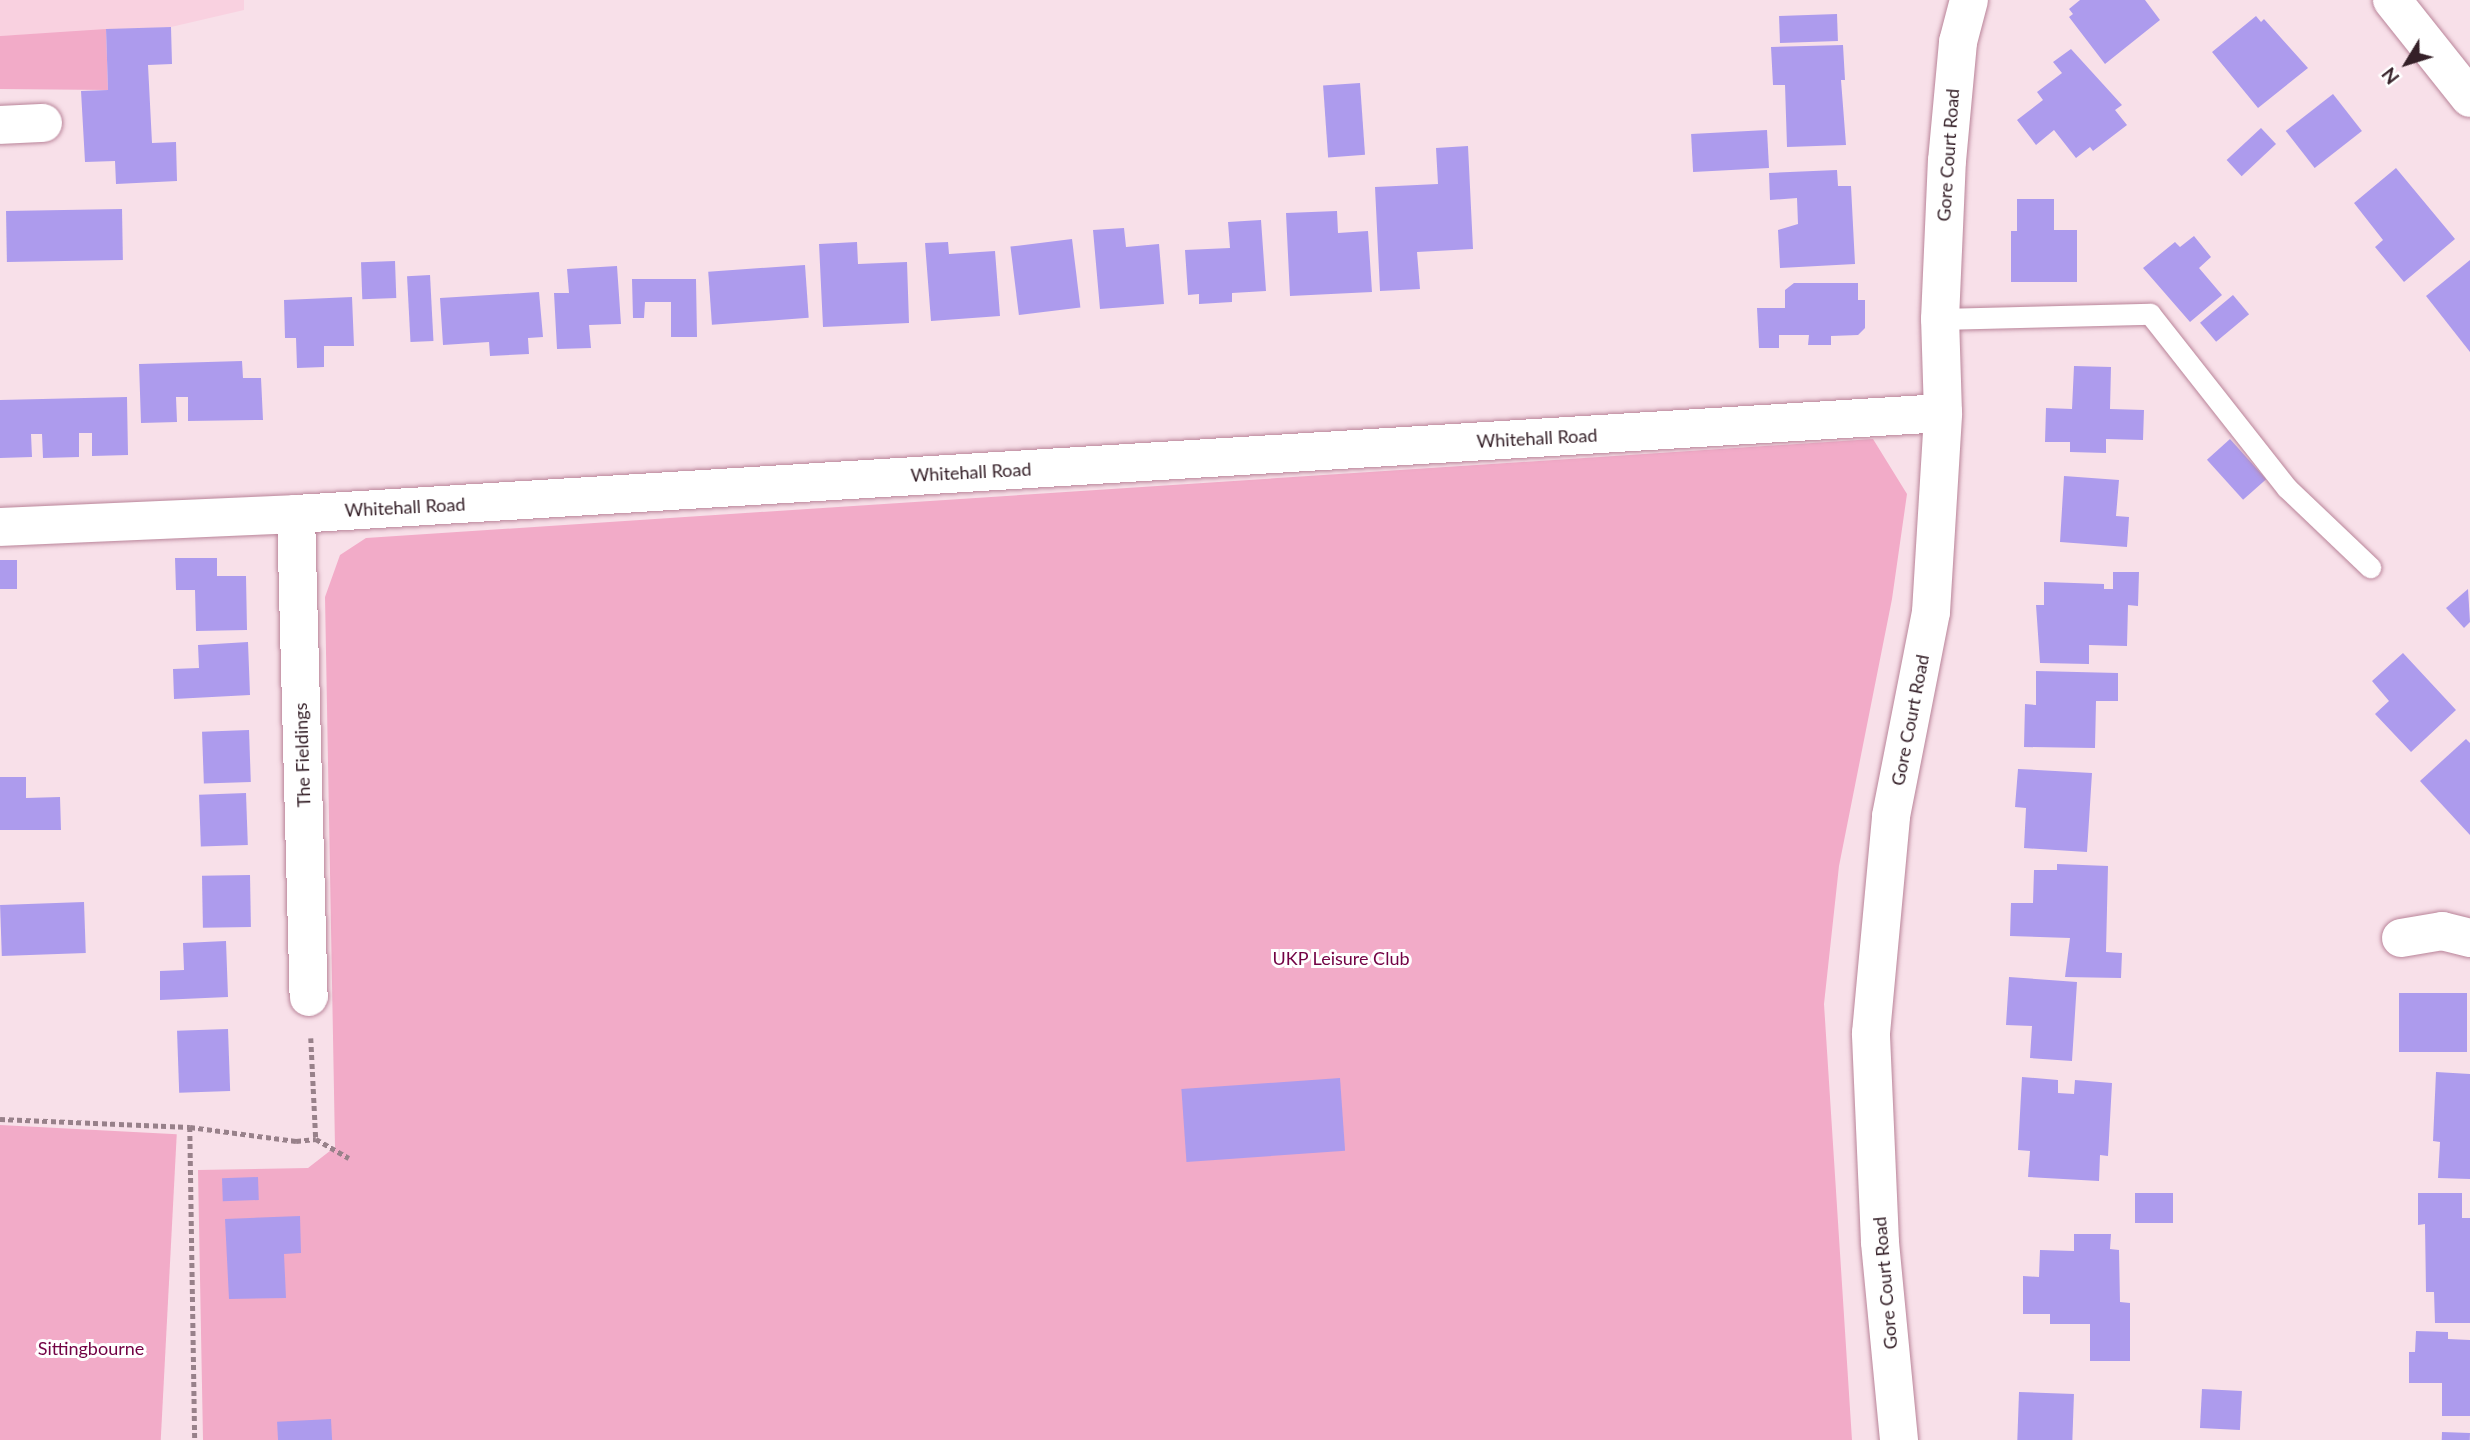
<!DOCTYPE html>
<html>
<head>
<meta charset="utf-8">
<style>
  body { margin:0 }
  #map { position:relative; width:2470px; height:1440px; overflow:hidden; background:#f8e0e9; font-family:Lato,sans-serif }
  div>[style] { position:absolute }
  .built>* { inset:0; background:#f9d1e0 }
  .green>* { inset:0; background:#f2abc8; transform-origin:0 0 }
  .building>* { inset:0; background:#ad9bed; transform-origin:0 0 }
  .path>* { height:4.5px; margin-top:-2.25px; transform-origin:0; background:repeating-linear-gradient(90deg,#98818a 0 5px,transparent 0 8.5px) }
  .roads { filter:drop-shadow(0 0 2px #b98499) drop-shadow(0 0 2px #b98499) }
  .service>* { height:21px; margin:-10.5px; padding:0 10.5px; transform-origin:10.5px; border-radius:10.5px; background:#fff }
  .minor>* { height:38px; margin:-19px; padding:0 19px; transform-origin:19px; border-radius:19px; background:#fff }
  .tertiary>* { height:38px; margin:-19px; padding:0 19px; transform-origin:19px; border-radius:19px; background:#fff }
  span { translate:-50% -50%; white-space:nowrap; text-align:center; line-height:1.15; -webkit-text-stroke:6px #fff; paint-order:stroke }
  .street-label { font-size:18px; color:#352028 }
  .park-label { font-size:18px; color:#720244 }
  .north { position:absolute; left:2372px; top:28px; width:70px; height:70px; -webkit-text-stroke:5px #fff; paint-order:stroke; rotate:232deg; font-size:19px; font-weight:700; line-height:28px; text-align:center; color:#352028 }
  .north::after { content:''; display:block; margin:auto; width:24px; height:32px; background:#352028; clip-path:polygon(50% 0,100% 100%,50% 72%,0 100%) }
</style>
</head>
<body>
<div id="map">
  <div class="built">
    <i style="clip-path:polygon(0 0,244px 0,244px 10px,171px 27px,0 36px)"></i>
  </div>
  <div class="green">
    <i style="clip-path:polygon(106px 29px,108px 90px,0 89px,0 36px)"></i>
    <i style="clip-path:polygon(1873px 439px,1907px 494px,1892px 599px,1839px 866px,1824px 1004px,1852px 1440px,203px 1440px,198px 1170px,308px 1168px,335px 1147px,325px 597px,340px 555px,366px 538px)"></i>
    <i style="left:0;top:1125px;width:177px;height:315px;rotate:3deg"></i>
  </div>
  <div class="building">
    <i style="clip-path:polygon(2080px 0,2145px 0,2160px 20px,2105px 64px,2069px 17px,2073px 14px,2069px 9px)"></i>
    <i style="left:1837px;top:14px;width:27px;height:58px;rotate:88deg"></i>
    <i style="clip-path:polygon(2256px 16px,2261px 22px,2264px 19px,2308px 68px,2258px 108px,2212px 52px)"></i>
    <i style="clip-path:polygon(171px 27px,172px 64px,148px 65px,152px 143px,176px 142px,177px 181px,116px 184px,115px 161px,85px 162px,81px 91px,108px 90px,106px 29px)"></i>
    <i style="clip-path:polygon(1843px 45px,1845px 80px,1841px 80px,1846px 145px,1787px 147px,1785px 85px,1773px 85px,1771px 47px)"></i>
    <i style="clip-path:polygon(2071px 49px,2122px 105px,2115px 110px,2127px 125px,2093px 151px,2090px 147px,2076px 158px,2054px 130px,2036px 145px,2017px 120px,2043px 100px,2037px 92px,2062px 73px,2053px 62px)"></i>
    <i style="left:1360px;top:83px;width:72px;height:37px;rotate:86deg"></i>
    <i style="left:2333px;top:94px;width:47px;height:60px;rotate:52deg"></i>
    <i style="left:2261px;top:128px;width:22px;height:47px;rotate:47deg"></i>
    <i style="left:1767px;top:130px;width:38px;height:76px;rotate:87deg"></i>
    <i style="clip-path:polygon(1468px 146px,1473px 249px,1417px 252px,1420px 289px,1380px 291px,1375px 187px,1438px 184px,1436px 148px)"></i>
    <i style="clip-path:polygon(2396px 168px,2455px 239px,2404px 282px,2375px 247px,2383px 240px,2354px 203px)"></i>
    <i style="clip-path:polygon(1837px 170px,1838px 186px,1851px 186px,1855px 264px,1780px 268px,1778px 230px,1798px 224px,1797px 198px,1770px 200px,1769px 173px)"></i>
    <i style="clip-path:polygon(2017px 199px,2054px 199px,2054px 230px,2077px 230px,2077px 282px,2011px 282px,2011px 231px,2017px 231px)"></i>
    <i style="left:122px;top:209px;width:51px;height:116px;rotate:89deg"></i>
    <i style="clip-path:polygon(1337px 211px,1338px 233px,1368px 231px,1372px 292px,1290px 296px,1286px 213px)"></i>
    <i style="clip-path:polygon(1261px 220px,1266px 291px,1232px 293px,1232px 302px,1199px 304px,1199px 294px,1188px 295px,1185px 250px,1230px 248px,1228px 222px)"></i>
    <i style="clip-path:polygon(1124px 228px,1126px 247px,1159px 244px,1164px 304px,1100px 309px,1093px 230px)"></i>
    <i style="clip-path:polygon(2194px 236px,2211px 257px,2199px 268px,2222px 295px,2190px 322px,2143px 268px,2175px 242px,2180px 247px)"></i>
    <i style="left:1072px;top:239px;width:69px;height:62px;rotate:83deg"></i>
    <i style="clip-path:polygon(857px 242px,858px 264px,907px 262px,909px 323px,823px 327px,819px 244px)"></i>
    <i style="clip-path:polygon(948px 242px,949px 254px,995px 251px,1000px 316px,931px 321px,925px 243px)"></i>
    <i style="clip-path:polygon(2470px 260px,2470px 352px,2426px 296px)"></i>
    <i style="left:395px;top:261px;width:37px;height:34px;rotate:88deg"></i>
    <i style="left:805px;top:265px;width:53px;height:97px;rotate:86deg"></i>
    <i style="clip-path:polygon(617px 266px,621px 324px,589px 325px,591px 348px,557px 349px,554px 293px,569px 293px,567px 269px)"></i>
    <i style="left:430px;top:275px;width:66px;height:23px;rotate:87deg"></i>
    <i style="clip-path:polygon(632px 279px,696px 279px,697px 337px,671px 337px,671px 302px,645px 302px,644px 318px,633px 318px)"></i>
    <i style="clip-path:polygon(1794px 283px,1858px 283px,1858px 300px,1865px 300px,1865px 328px,1858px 335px,1831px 336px,1831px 345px,1808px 345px,1809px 335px,1779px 335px,1779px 348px,1759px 348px,1757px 308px,1785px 308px,1785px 290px)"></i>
    <i style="clip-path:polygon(539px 292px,543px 337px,528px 338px,529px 354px,490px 356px,489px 342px,443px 345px,440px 298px)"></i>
    <i style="left:2233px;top:295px;width:25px;height:43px;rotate:50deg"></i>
    <i style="clip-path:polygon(352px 297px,354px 346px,324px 346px,324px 367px,297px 368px,296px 338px,285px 338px,284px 300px)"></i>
    <i style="clip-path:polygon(242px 361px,243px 378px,261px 378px,263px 420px,188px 421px,188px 397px,176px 397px,177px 422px,141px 423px,139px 364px)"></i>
    <i style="clip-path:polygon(2074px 366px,2111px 367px,2110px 409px,2144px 410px,2143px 440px,2106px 439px,2106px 453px,2070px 452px,2070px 442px,2045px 442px,2046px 408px,2072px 409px)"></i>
    <i style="clip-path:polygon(127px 397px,128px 455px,92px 456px,92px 433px,79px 433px,79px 457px,43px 458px,42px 434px,31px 434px,32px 457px,0 458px,0 400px)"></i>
    <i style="left:2230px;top:439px;width:54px;height:31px;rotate:48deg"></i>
    <i style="clip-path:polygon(2064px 476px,2119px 480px,2116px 516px,2129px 517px,2127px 547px,2060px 542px)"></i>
    <i style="clip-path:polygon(175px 558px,217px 558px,217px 576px,246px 576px,247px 630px,196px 631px,195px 590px,176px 590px)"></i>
    <i style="left:0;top:560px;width:17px;height:29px"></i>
    <i style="clip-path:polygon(2113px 572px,2139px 572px,2138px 606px,2128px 605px,2127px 646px,2089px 645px,2089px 664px,2040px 663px,2036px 605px,2044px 605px,2044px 582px,2104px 584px,2104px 589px,2113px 589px)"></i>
    <i style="clip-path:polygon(2468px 589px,2470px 622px,2464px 628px,2446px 608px)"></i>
    <i style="clip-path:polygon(248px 642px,250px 695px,174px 699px,173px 669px,199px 668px,198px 645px)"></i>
    <i style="clip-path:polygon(2403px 653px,2456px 710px,2411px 752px,2375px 714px,2389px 701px,2372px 681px)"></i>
    <i style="clip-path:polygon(2036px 671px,2118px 673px,2118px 701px,2096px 701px,2095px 748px,2024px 747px,2025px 704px,2036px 705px)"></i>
    <i style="left:249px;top:730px;width:52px;height:47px;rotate:88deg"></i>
    <i style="clip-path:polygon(2466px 739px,2470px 743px,2470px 835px,2420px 781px)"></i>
    <i style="clip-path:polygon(2018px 769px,2092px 773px,2087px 852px,2024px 848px,2026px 808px,2015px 807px)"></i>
    <i style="clip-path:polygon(0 777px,26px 777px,26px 798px,60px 797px,61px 830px,0 830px)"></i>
    <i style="left:246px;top:793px;width:52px;height:47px;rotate:88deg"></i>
    <i style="clip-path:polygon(2057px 864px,2108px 866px,2106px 952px,2122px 953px,2121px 978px,2065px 977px,2070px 938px,2010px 936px,2011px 903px,2033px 903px,2034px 870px,2057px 870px)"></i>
    <i style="left:250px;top:875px;width:52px;height:48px;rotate:89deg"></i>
    <i style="left:84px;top:902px;width:51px;height:84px;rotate:88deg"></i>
    <i style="clip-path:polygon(226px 941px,228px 997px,160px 1000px,160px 971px,184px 970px,183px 943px)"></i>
    <i style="clip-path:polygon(2009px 977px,2077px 982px,2072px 1061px,2030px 1058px,2032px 1026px,2006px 1025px)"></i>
    <i style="left:2399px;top:993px;width:68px;height:59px"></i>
    <i style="left:228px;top:1029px;width:62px;height:51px;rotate:88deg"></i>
    <i style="clip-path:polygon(2436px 1072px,2470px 1074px,2470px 1179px,2438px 1178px,2440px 1142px,2433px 1141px)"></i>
    <i style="clip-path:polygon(2022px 1077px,2058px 1080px,2058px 1093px,2074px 1094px,2075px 1080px,2112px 1083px,2108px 1156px,2100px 1155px,2099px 1181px,2028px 1177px,2030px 1151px,2018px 1150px)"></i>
    <i style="left:1340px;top:1078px;width:73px;height:159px;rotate:86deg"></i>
    <i style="left:258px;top:1177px;width:23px;height:36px;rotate:88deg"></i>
    <i style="left:2135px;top:1193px;width:38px;height:30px"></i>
    <i style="clip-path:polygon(2418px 1193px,2462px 1193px,2462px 1218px,2470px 1218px,2470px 1323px,2435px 1323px,2434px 1292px,2426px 1292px,2425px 1224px,2418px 1225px)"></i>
    <i style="clip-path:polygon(300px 1216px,301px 1253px,284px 1254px,286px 1298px,229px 1299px,225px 1219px)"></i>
    <i style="clip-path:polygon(2074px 1234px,2111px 1234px,2110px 1249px,2119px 1250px,2120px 1302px,2130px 1303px,2130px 1361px,2090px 1361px,2090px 1324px,2050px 1324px,2050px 1314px,2023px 1314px,2023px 1276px,2039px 1277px,2040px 1250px,2074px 1251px)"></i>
    <i style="clip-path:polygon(2416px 1331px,2448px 1332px,2448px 1339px,2470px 1340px,2470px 1416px,2442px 1416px,2442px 1383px,2409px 1383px,2409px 1352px,2415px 1352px)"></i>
    <i style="left:2202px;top:1389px;width:40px;height:39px;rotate:3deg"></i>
    <i style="left:2019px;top:1392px;width:55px;height:48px;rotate:2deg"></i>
    <i style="left:331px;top:1419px;width:21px;height:54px;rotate:87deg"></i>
    <i style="left:2442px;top:1432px;width:28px;height:8px;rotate:2deg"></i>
  </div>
  <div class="path">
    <i style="left:311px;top:1038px;width:101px;rotate:87.2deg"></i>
    <i style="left:0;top:1119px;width:190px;rotate:2.4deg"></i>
    <i style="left:190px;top:1127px;width:313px;rotate:89.1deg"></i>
    <i style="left:190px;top:1127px;width:107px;rotate:7.5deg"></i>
    <i style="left:296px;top:1141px;width:20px;rotate:-6deg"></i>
    <i style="left:316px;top:1139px;width:38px;rotate:30deg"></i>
  </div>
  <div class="roads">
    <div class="service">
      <i style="left:1940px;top:319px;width:210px;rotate:-1.4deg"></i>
      <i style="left:2150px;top:314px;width:221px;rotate:51.8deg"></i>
      <i style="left:2287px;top:488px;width:115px;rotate:43.6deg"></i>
    </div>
    <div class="minor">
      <i style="left:2392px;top:0;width:125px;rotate:51.5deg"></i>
      <i style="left:0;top:125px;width:43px;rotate:-2.7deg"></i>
      <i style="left:296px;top:514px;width:483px;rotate:88.5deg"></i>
      <i style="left:0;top:527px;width:296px;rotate:-2.5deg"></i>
      <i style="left:296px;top:514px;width:1650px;rotate:-3.51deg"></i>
      <i style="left:2401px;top:938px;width:42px;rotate:-9.7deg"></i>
      <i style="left:2442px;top:931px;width:29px;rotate:14deg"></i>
    </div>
    <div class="tertiary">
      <i style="left:1899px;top:1440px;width:199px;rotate:-95.5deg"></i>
      <i style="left:1880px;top:1242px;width:209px;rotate:-92.5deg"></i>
      <i style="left:1871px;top:1033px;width:218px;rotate:-84.7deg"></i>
      <i style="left:1891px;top:816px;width:208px;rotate:-78.9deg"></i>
      <i style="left:1931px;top:612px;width:199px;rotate:-86.5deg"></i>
      <i style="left:1943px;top:413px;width:94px;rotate:-91.8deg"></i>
      <i style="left:1940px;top:319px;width:158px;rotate:-87.5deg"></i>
      <i style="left:1947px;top:161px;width:120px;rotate:-84.7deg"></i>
      <i style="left:1958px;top:42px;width:43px;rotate:-75.3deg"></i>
    </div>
  </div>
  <div class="street-label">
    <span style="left:1948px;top:155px;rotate:-86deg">Gore Court Road</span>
    <span style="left:1537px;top:438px;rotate:-3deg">Whitehall Road</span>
    <span style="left:971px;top:472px;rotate:-3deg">Whitehall Road</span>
    <span style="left:405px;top:507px;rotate:-3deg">Whitehall Road</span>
    <span style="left:1910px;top:720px;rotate:-79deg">Gore Court Road</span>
    <span style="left:302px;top:755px;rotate:-92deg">The Fieldings</span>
    <span style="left:1885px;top:1283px;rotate:-95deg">Gore Court Road</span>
  </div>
  <div class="park-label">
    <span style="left:1341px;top:958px">UKP Leisure Club</span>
    <span style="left:91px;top:1348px">Sittingbourne</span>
  </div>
  <div class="north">N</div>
</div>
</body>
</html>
